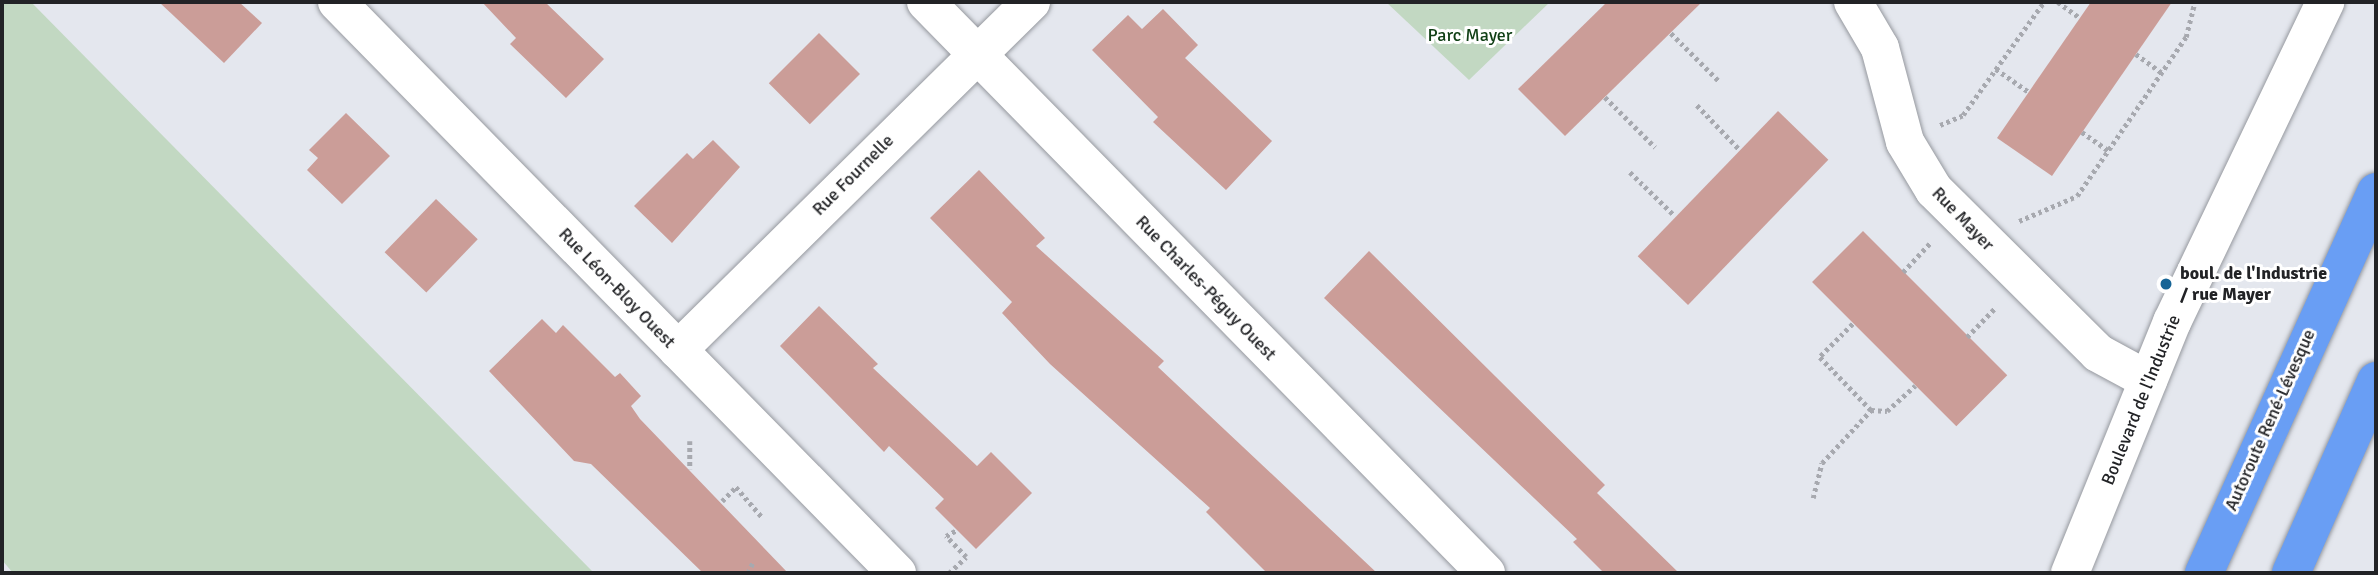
<!DOCTYPE html>
<html>
<head>
<meta charset="utf-8">
<style>
  body { margin:0 }
  #map { position:relative; width:2378px; height:575px; overflow:hidden; background:#e4e7ee; font-family:Signika,sans-serif }
  div>[style] { position:absolute }
  .green>* { inset:0; background:#c2d8c2 }
  .building>* { inset:0; background:#cb9d98; transform-origin:0 0 }
  .path>* { height:4.5px; margin-top:-2.25px; transform-origin:0; background:repeating-linear-gradient(90deg,#a7a9af 0 3.5px,transparent 0 7px) }
  .roads { filter:drop-shadow(0 0 2px #96999f) drop-shadow(0 0 2px #96999f) }
  .minor>* { height:38px; margin:-19px; padding:0 19px; transform-origin:19px; border-radius:19px; background:#fff }
  .tertiary>* { height:38px; margin:-19px; padding:0 19px; transform-origin:19px; border-radius:19px; background:#fff }
  .motorway>* { height:38px; margin:-19px; padding:0 19px; transform-origin:19px; border-radius:19px; background:#699ef4 }
  .dots>* { width:19px; height:19px; translate:-50% -50%; box-sizing:border-box; border:4px solid #fff; border-radius:50% }
  span { translate:-50% -50%; white-space:nowrap; text-align:center; line-height:1.15; -webkit-text-stroke:6px #fff; paint-order:stroke }
  .park-label { font-size:18px; color:#114016 }
  .street-label { font-size:18px; color:#222326 }
  .poi-label { font-size:18px; color:#222326; font-weight:700 }
  .left { translate:0 -50%; text-align:left }
  .frame { position:absolute; inset:0; border:4px solid #222326; pointer-events:none }
</style>
</head>
<body>
<div id="map">
  <div class="green">
    <i style="clip-path:polygon(2px 2px,31px 2px,594px 573px,13px 573px,2px 560px)"></i>
    <i style="clip-path:polygon(1386px 2px,1550px 2px,1469px 80px)"></i>
  </div>
  <div class="building">
    <i style="clip-path:polygon(159px 2px,239px 2px,262px 23px,224px 63px)"></i>
    <i style="clip-path:polygon(482px 2px,545px 2px,604px 59px,566px 98px,510px 44px,516px 38px)"></i>
    <i style="clip-path:polygon(1607px 2px,1702px 2px,1565px 136px,1518px 89px)"></i>
    <i style="clip-path:polygon(2091px 2px,2172px 2px,2052px 176px,1997px 138px)"></i>
    <i style="clip-path:polygon(1163px 9px,1198px 45px,1185px 58px,1272px 141px,1226px 190px,1153px 122px,1158px 117px,1092px 50px,1128px 15px,1142px 29px)"></i>
    <i style="left:819px;top:33px;width:58px;height:71px;rotate:45deg"></i>
    <i style="left:1778px;top:111px;width:70px;height:202px;rotate:44deg"></i>
    <i style="clip-path:polygon(346px 113px,390px 156px,342px 204px,307px 170px,318px 158px,309px 150px)"></i>
    <i style="clip-path:polygon(713px 140px,740px 167px,672px 243px,634px 206px,687px 153px,693px 159px)"></i>
    <i style="clip-path:polygon(979px 170px,1045px 238px,1036px 246px,1164px 361px,1158px 367px,1377px 573px,1267px 573px,1206px 512px,1210px 508px,1050px 364px,1002px 313px,1012px 302px,930px 218px)"></i>
    <i style="left:436px;top:199px;width:58px;height:74px;rotate:44deg"></i>
    <i style="left:1863px;top:231px;width:204px;height:72px;rotate:45deg"></i>
    <i style="clip-path:polygon(1369px 251px,1605px 485px,1597px 493px,1679px 573px,1604px 573px,1573px 542px,1577px 539px,1324px 298px)"></i>
    <i style="clip-path:polygon(819px 306px,878px 364px,873px 368px,977px 466px,991px 452px,1032px 493px,976px 549px,935px 508px,944px 499px,889px 446px,884px 452px,780px 346px)"></i>
    <i style="clip-path:polygon(542px 319px,556px 333px,563px 325px,615px 377px,620px 373px,641px 396px,631px 406px,640px 419px,788px 573px,703px 573px,591px 464px,574px 461px,489px 371px)"></i>
  </div>
  <div class="path">
    <i style="left:2058px;top:2px;width:27px;rotate:36deg"></i>
    <i style="left:1671px;top:33px;width:69px;rotate:45deg"></i>
    <i style="left:2136px;top:54px;width:32px;rotate:36deg"></i>
    <i style="left:1996px;top:69px;width:40px;rotate:34.9deg"></i>
    <i style="left:1605px;top:97px;width:71px;rotate:45deg"></i>
    <i style="left:1697px;top:105px;width:61px;rotate:46.3deg"></i>
    <i style="left:1940px;top:125px;width:25px;rotate:-23deg"></i>
    <i style="left:1963px;top:115px;width:139px;rotate:-54.4deg"></i>
    <i style="left:2082px;top:132px;width:33px;rotate:35deg"></i>
    <i style="left:1630px;top:172px;width:62px;rotate:44.3deg"></i>
    <i style="left:2019px;top:221px;width:63px;rotate:-23.3deg"></i>
    <i style="left:2077px;top:196px;width:193px;rotate:-55.6deg"></i>
    <i style="left:2186px;top:37px;width:36px;rotate:-76deg"></i>
    <i style="left:1903px;top:272px;width:41px;rotate:-47deg"></i>
    <i style="left:1853px;top:324px;width:47px;rotate:135deg"></i>
    <i style="left:1820px;top:357px;width:74px;rotate:46.1deg"></i>
    <i style="left:1967px;top:337px;width:42px;rotate:-46deg"></i>
    <i style="left:690px;top:441px;width:28px;rotate:90deg"></i>
    <i style="left:1813px;top:498px;width:36px;rotate:-76deg"></i>
    <i style="left:1822px;top:463px;width:72px;rotate:-47.2deg"></i>
    <i style="left:1871px;top:410px;width:16px;rotate:4deg"></i>
    <i style="left:1887px;top:411px;width:38px;rotate:-42deg"></i>
    <i style="left:722px;top:501px;width:20px;rotate:-45deg"></i>
    <i style="left:736px;top:487px;width:40px;rotate:49deg"></i>
    <i style="left:748px;top:573px;width:12px;rotate:-66deg"></i>
    <i style="left:949px;top:573px;width:23px;rotate:-43deg"></i>
    <i style="left:966px;top:557px;width:29px;rotate:-134deg"></i>
    <i style="left:946px;top:536px;width:13px;rotate:-29deg"></i>
  </div>
  <div class="roads">
    <div class="minor">
      <i style="left:337px;top:2px;width:800px;rotate:45.56deg"></i>
      <i style="left:926px;top:2px;width:800px;rotate:45.56deg"></i>
      <i style="left:1853px;top:2px;width:53px;rotate:59.6deg"></i>
      <i style="left:1880px;top:48px;width:97px;rotate:75.1deg"></i>
      <i style="left:1905px;top:142px;width:56px;rotate:58.9deg"></i>
      <i style="left:1934px;top:190px;width:231px;rotate:44.8deg"></i>
      <i style="left:2098px;top:353px;width:57px;rotate:28.4deg"></i>
      <i style="left:678px;top:350px;width:496px;rotate:-44.6deg"></i>
    </div>
    <div class="tertiary">
      <i style="left:2070px;top:573px;width:271px;rotate:-67.9deg"></i>
      <i style="left:2172px;top:322px;width:355px;rotate:-64.4deg"></i>
    </div>
    <div class="motorway">
      <i style="left:2204px;top:573px;width:418px;rotate:-65.7deg"></i>
      <i style="left:2291px;top:573px;width:210px;rotate:-66.1deg"></i>
    </div>
  </div>
  <div class="dots">
    <i style="left:2166px;top:284px;background:#166496"></i>
  </div>
  <div class="park-label">
    <span style="left:1470px;top:35px">Parc Mayer</span>
  </div>
  <div class="street-label">
    <span style="left:853px;top:175px;rotate:-45deg">Rue Fournelle</span>
    <span style="left:1963px;top:219px;rotate:46deg">Rue Mayer</span>
    <span style="left:617px;top:288px;rotate:46deg">Rue Léon-Bloy Ouest</span>
    <span style="left:1206px;top:288px;rotate:46deg">Rue Charles-Péguy Ouest</span>
    <span style="left:2141px;top:400px;rotate:-68deg">Boulevard de l'Industrie</span>
    <span style="left:2270px;top:420px;rotate:-66deg">Autoroute René-Lévesque</span>
  </div>
  <div class="poi-label">
    <span class="left" style="left:2180px;top:284px">boul. de l'Industrie<br>/ rue Mayer</span>
  </div>
  <div class="frame"></div>
</div>
</body>
</html>
